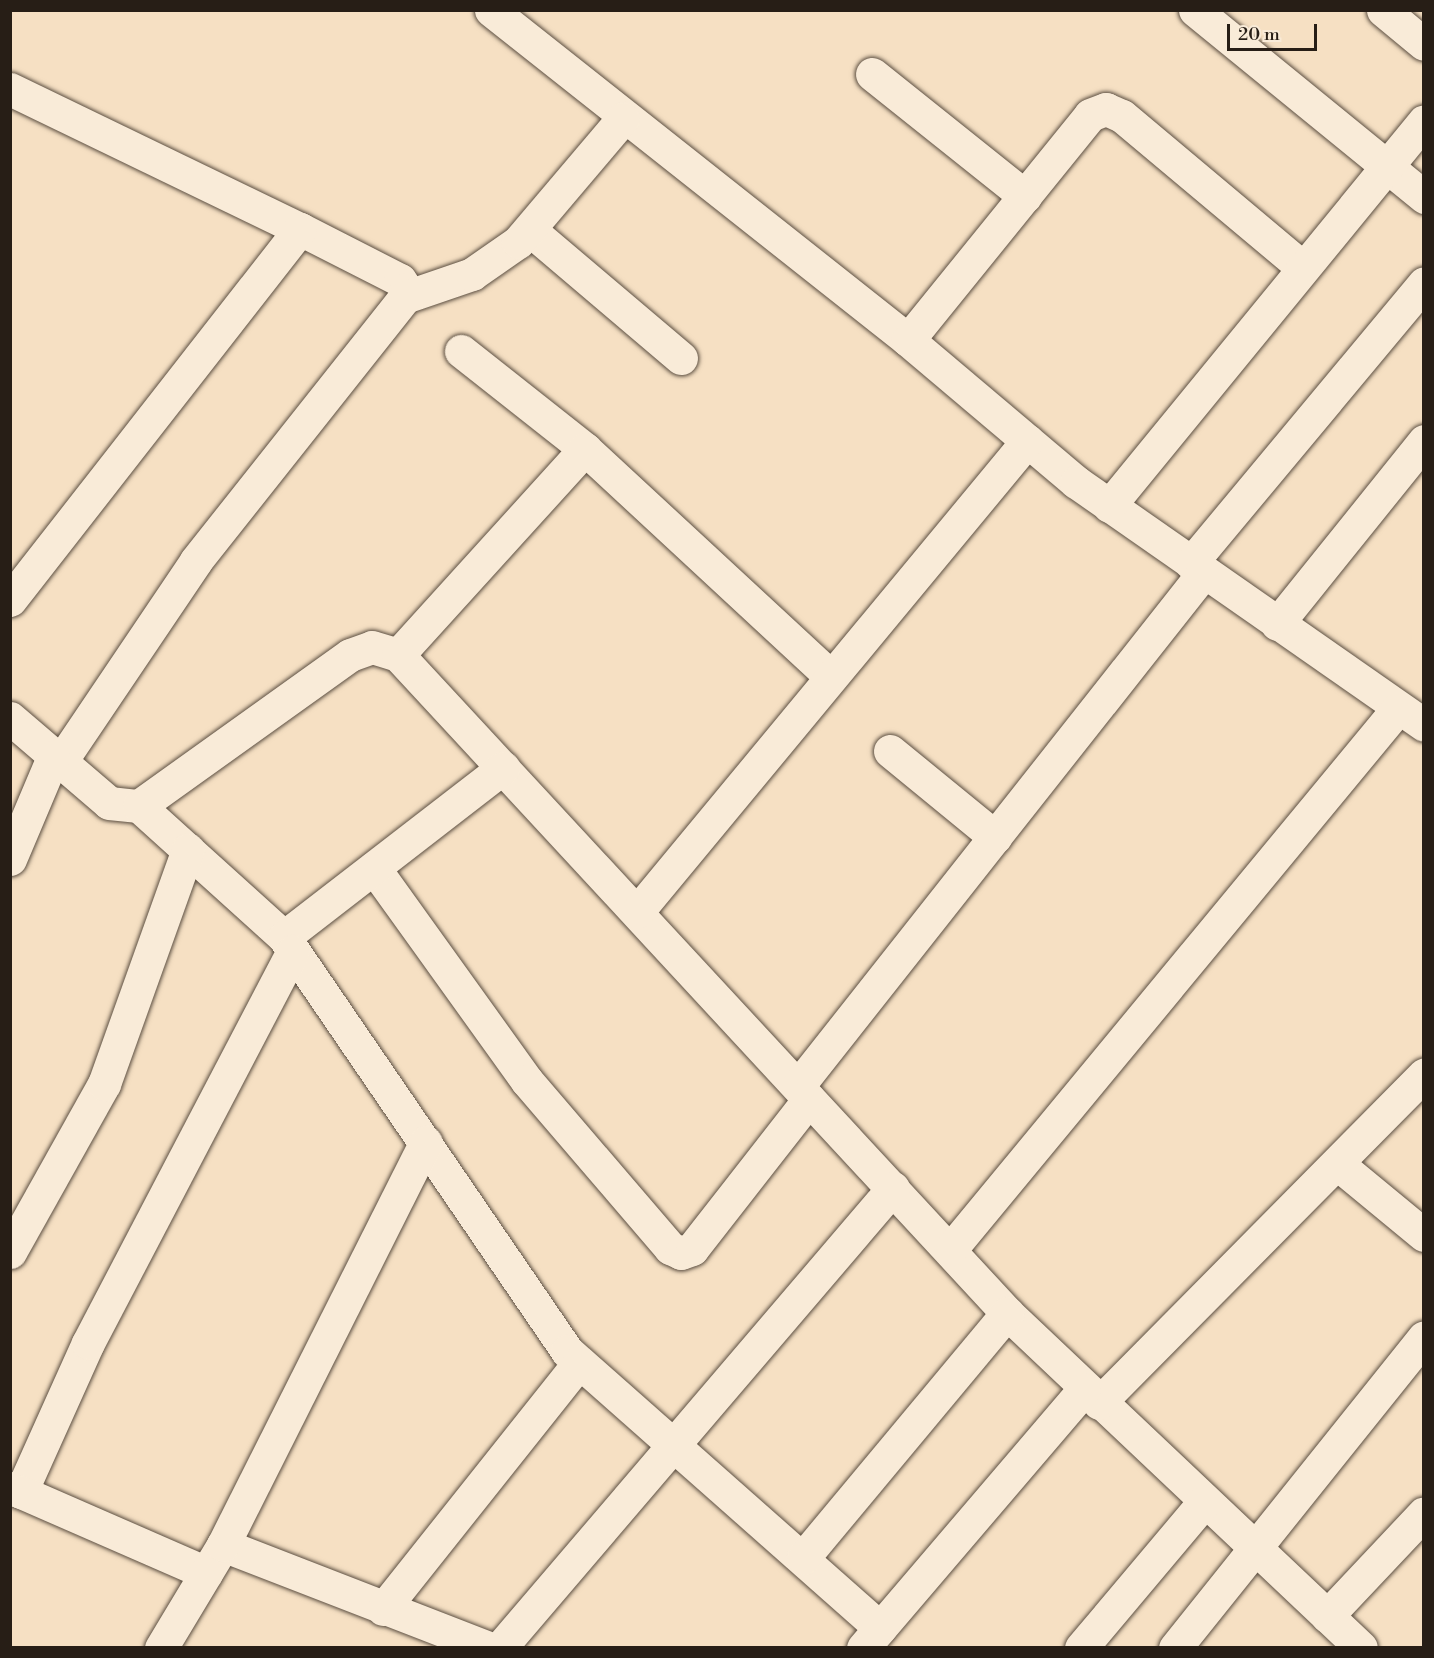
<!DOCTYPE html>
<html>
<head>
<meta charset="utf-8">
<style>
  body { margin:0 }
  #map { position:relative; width:1434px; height:1658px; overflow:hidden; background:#f6e0c3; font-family:"Libre Bodoni",serif }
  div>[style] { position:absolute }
  .roads { filter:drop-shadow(0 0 2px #5b4e41) drop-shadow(0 0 2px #5b4e41) }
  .minor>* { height:33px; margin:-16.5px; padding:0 16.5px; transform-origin:16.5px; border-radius:16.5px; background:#f9ebd8 }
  span { translate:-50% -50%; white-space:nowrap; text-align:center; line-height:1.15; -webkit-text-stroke:4.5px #f9ebd8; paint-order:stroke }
  .frame { position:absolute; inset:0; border:12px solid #271e16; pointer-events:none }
  .scale { position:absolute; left:1227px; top:24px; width:90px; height:27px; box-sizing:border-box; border:3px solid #271e16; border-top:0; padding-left:8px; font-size:18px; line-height:21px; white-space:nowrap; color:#271e16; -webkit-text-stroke:4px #f9ebd8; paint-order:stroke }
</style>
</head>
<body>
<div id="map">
  <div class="roads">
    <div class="minor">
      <i style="left:491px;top:10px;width:532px;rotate:38.36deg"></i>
      <i style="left:908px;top:340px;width:220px;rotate:40.2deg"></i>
      <i style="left:1076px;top:482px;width:424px;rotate:34.9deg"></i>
      <i style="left:1195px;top:10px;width:296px;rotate:39.2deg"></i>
      <i style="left:1383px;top:10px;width:53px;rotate:39.7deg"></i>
      <i style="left:872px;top:74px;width:196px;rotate:38.6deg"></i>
      <i style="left:10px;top:89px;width:322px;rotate:25.8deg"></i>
      <i style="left:300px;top:229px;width:112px;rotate:27deg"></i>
      <i style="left:400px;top:280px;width:11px;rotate:56deg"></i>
      <i style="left:406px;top:289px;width:8px;rotate:97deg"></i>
      <i style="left:405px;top:297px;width:337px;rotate:128.4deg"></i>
      <i style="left:196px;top:561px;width:244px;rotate:124deg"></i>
      <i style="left:530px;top:230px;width:198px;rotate:40.3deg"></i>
      <i style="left:405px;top:297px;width:71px;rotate:-18.9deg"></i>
      <i style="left:472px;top:274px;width:56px;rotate:-34.8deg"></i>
      <i style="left:518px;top:242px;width:162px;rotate:-49.7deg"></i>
      <i style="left:908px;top:340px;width:289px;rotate:-51deg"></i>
      <i style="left:1090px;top:115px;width:17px;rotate:-21deg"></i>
      <i style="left:1106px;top:109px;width:17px;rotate:24deg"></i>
      <i style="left:1122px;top:116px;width:236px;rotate:40deg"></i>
      <i style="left:461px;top:351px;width:158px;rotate:38.3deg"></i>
      <i style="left:585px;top:449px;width:335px;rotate:42.8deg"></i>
      <i style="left:1109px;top:506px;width:497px;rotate:-50.7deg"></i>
      <i style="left:1191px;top:563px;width:364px;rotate:-50.2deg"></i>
      <i style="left:10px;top:600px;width:471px;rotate:-52deg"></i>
      <i style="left:1277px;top:624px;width:235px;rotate:-51.2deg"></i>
      <i style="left:398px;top:655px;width:278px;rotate:-47.8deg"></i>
      <i style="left:10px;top:718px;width:130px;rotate:40.6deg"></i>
      <i style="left:109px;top:803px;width:30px;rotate:6deg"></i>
      <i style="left:139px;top:806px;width:195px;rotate:42.1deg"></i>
      <i style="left:284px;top:937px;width:501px;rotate:55.64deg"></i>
      <i style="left:567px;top:1351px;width:418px;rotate:41.5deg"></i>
      <i style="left:890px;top:751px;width:136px;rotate:39.3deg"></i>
      <i style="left:139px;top:806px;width:259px;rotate:-35.6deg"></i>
      <i style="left:350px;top:655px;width:23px;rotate:-20deg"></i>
      <i style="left:372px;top:647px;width:27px;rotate:17deg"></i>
      <i style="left:398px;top:655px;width:897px;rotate:47.21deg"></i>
      <i style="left:1007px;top:1313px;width:487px;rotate:43.4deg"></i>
      <i style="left:10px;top:859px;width:111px;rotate:-67.1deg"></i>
      <i style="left:374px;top:868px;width:262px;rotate:54.3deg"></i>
      <i style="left:527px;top:1081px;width:220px;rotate:49.4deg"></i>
      <i style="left:670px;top:1248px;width:12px;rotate:24deg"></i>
      <i style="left:681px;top:1253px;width:12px;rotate:-20deg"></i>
      <i style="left:692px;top:1249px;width:190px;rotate:-52deg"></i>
      <i style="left:637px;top:912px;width:612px;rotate:-50.37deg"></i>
      <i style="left:284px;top:937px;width:277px;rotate:-37.7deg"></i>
      <i style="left:798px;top:1086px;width:655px;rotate:-51.7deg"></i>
      <i style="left:1339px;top:1165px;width:110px;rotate:39.5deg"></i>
      <i style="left:950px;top:1250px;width:703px;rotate:-50.42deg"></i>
      <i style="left:10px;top:1252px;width:193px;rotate:-60.8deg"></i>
      <i style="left:104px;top:1084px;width:249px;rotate:-70.3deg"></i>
      <i style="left:1099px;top:1403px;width:462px;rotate:-45.3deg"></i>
      <i style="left:10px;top:1488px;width:12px;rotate:20deg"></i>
      <i style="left:21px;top:1492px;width:163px;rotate:-65.8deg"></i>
      <i style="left:88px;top:1343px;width:442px;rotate:-62.4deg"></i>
      <i style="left:21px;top:1492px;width:202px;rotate:23.6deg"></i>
      <i style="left:223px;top:1545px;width:284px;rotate:21.2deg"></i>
      <i style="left:803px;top:1558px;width:319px;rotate:-50.2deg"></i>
      <i style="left:383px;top:1609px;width:315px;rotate:-51.5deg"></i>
      <i style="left:1327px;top:1616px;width:141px;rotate:-46.7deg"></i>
      <i style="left:161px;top:1648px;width:120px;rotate:-59deg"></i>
      <i style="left:223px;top:1545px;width:451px;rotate:-63.3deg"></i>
      <i style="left:500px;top:1648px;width:605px;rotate:-49.49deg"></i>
      <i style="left:863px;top:1648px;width:340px;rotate:-49.5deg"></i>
      <i style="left:1081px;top:1648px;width:191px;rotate:-49.9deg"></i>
      <i style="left:1175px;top:1648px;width:398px;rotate:-51.3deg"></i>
    </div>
  </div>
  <div class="frame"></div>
  <div class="scale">20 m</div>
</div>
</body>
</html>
